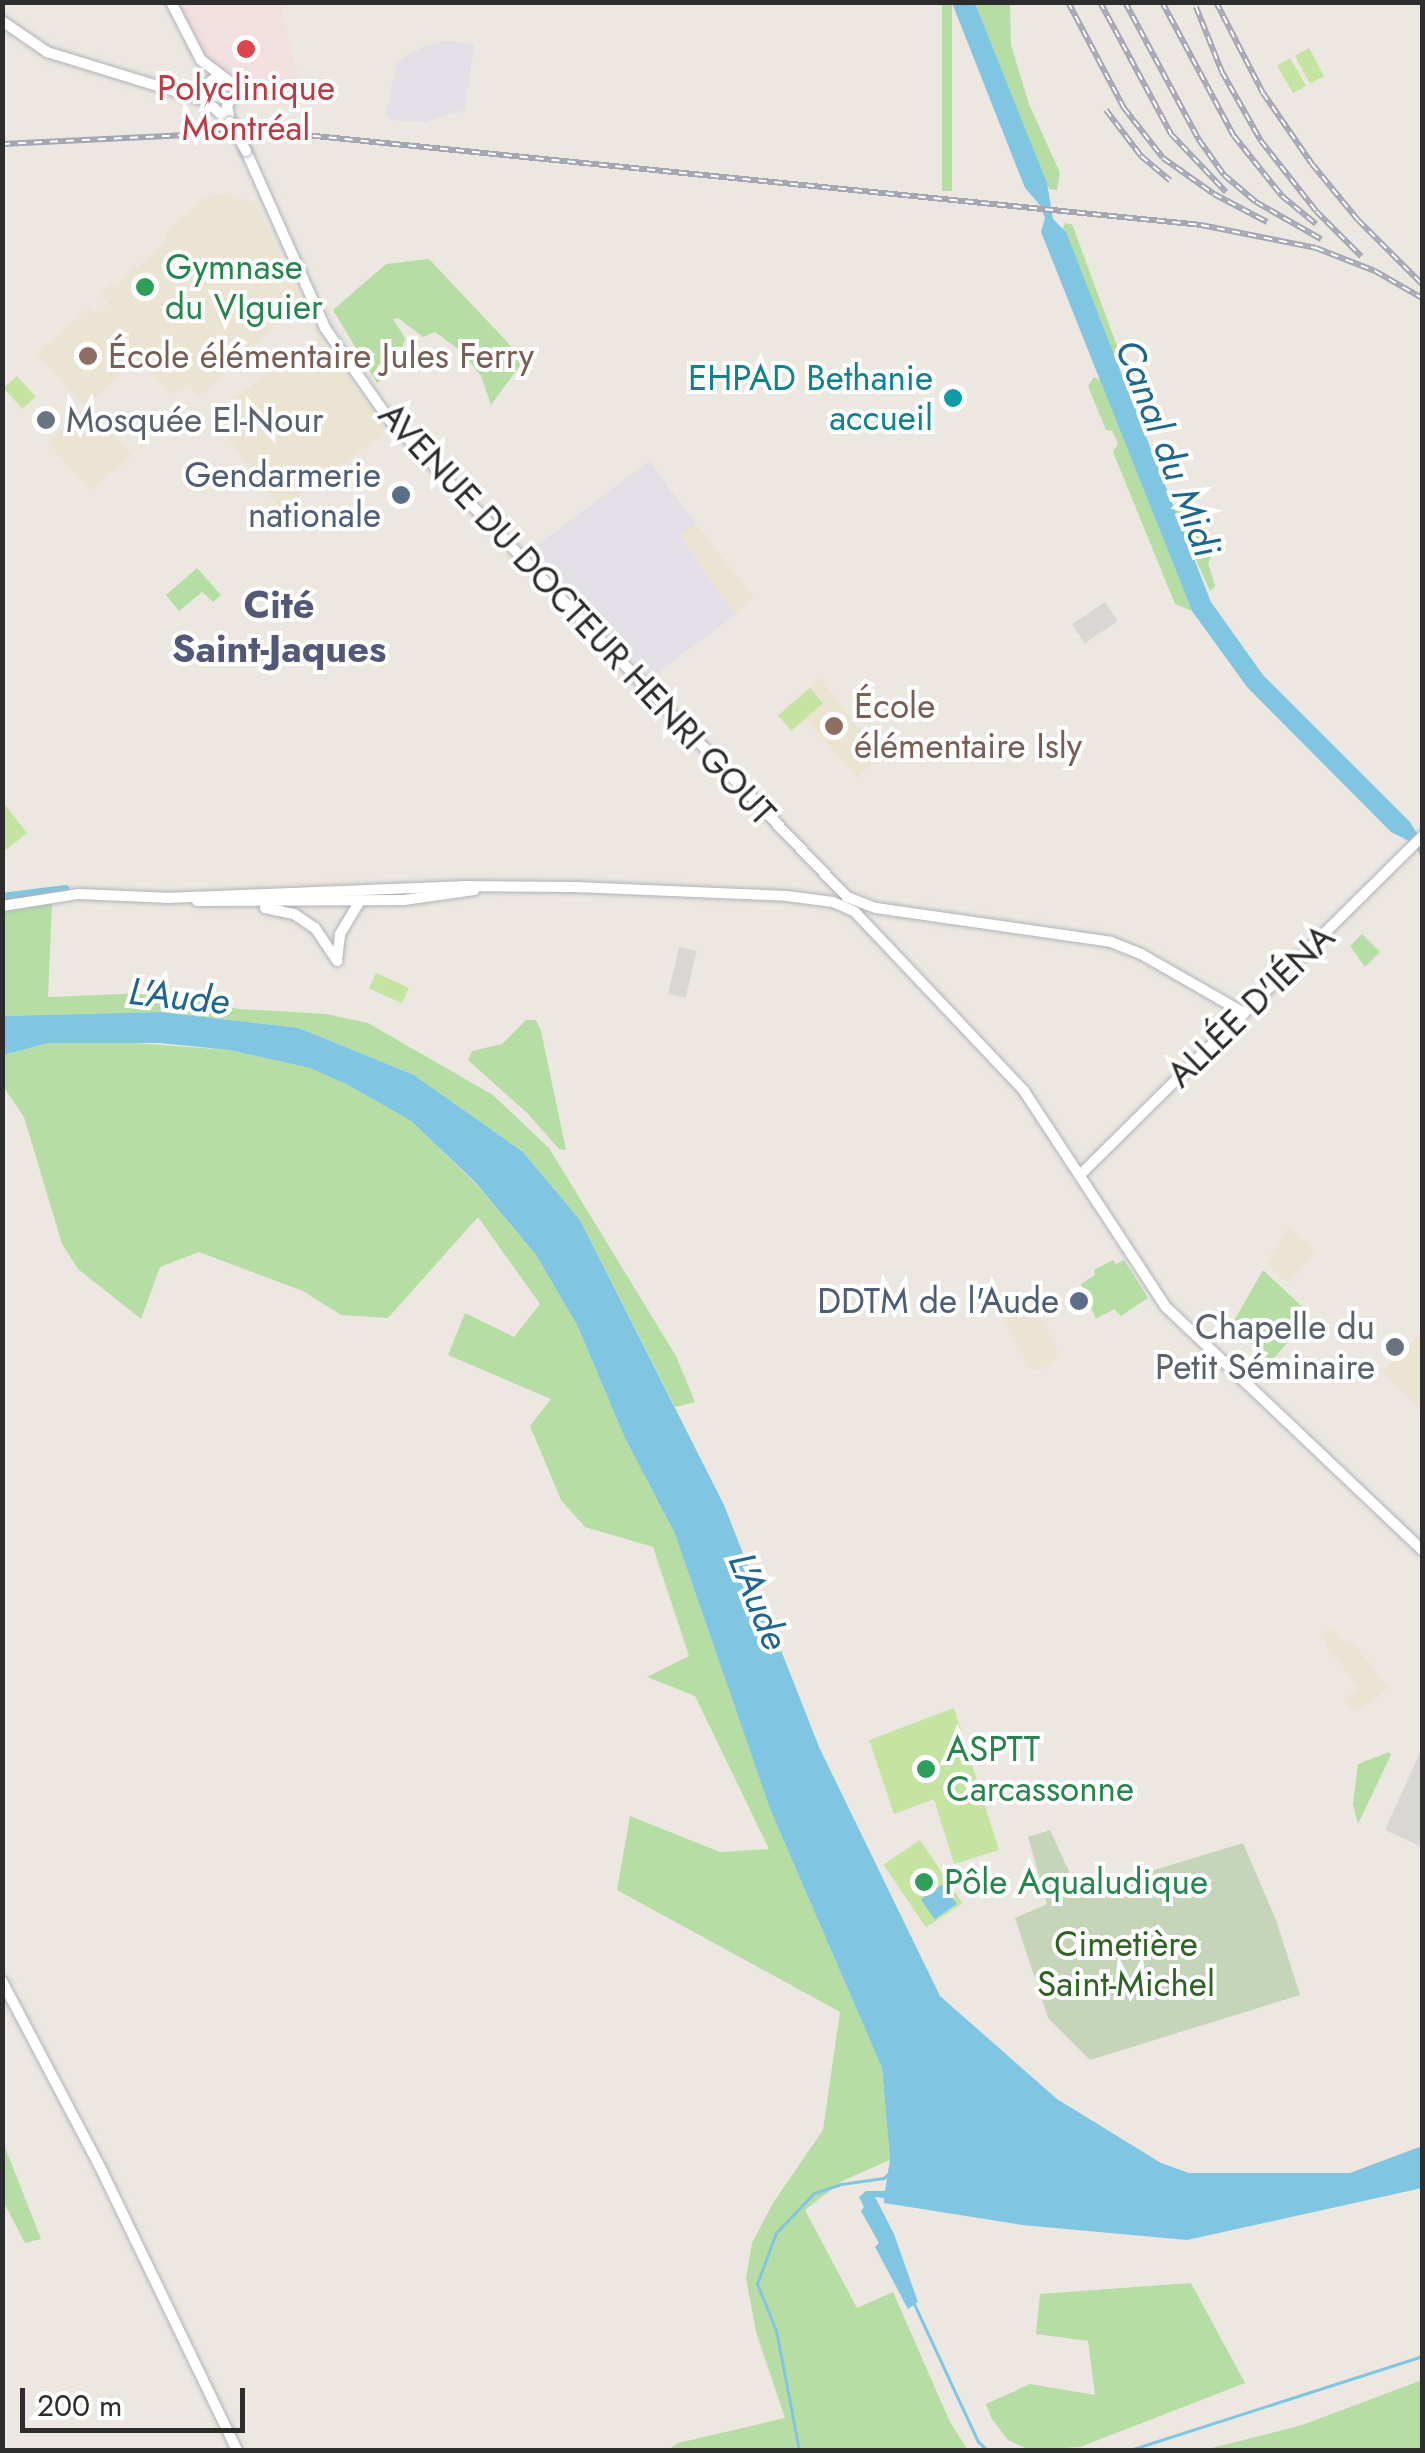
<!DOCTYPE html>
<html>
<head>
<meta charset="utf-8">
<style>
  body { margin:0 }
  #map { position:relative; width:1425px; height:2453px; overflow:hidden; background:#ece8e1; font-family:Jost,sans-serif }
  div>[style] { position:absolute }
  .industrial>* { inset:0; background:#e2e0e6 }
  .education>* { inset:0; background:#ece4d2; transform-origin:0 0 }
  .medical>* { inset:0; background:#f2dfe0 }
  .green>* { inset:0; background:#b6dda4; transform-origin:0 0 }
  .cemetery>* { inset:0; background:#c6d4ba }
  .pitch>* { inset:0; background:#c5e3a1; transform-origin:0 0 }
  .plaza>* { inset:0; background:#d9d7d3; transform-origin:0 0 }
  .water>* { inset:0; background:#80c6e2; transform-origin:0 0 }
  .stream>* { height:2.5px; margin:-1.25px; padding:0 1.25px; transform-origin:1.25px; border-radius:1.25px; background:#80c6e2 }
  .canal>* { height:8px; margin:-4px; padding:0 4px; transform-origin:4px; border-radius:4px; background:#80c6e2 }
  .roads { filter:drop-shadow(0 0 2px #b1b2bb) drop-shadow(0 0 2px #b1b2bb) }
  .secondary>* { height:10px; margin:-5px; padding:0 5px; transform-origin:5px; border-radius:5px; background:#fff }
  .rail>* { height:6px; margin-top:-3px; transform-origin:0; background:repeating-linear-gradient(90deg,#fff 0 8px,#a4a6b5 0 16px); box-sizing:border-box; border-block:2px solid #a4a6b5 }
  .bridges { filter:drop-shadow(0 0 2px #b1b2bb) drop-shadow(0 0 2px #b1b2bb) }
  .secondary-bridge>* { height:10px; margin:-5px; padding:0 5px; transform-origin:5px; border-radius:5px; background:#fff }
  .dots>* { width:28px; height:28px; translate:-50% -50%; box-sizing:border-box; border:5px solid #fff; border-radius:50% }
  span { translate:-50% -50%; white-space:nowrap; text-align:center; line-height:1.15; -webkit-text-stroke:8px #fff; paint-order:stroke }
  .health-label { font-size:35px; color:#be3a42 }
  .leisure-label { font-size:35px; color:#27864d }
  .left { translate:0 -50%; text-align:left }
  .education-label { font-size:35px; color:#785e54 }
  .culture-label { font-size:35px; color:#0d838f }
  .right { translate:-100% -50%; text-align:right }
  .worship-label { font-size:35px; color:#5b616d }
  .service-label { font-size:35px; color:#4e5e75 }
  .street-label { font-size:35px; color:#2d2d2d }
  .park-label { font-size:35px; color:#2f6323 }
  .water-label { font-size:38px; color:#1d6691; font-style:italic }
  .neighbourhood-label { font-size:38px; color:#515879; font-weight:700 }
  .frame { position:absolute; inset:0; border:5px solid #2d2d2d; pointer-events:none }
  .scale { position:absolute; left:20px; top:2388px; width:225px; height:45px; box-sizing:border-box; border:5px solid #2d2d2d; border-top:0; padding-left:12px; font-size:30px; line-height:35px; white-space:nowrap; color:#2d2d2d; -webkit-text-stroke:8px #fff; paint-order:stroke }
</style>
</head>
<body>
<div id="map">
  <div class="industrial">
    <i style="clip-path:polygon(446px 41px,474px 44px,465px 110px,425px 122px,390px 120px,386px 114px,397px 62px,422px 47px)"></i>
    <i style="clip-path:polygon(649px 461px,696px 524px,680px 536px,735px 615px,649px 679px,527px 553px)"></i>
  </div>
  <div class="education">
    <i style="clip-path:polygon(222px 193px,256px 204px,302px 300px,199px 397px,188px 386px,170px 394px,137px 358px,86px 406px,132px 455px,90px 490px,48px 443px,85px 406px,37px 354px,90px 307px,97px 314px,103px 309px,108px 304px,100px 293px,110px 284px,115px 289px,134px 265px,137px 268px,165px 244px,168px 231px,203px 199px)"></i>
    <i style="left:318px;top:337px;width:117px;height:132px;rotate:54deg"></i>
    <i style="clip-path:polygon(696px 524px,754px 598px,735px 615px,680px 535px)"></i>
    <i style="clip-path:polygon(820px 678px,881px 756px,857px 777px,807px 720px,792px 732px,776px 714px)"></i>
    <i style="clip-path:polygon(1289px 1228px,1316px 1251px,1287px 1283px,1266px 1264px)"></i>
    <i style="clip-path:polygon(1032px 1301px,1061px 1358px,1037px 1371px,1029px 1367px,1002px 1315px)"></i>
    <i style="clip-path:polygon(1422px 1332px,1422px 1411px,1381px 1371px)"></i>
    <i style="clip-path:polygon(1332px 1627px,1345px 1643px,1351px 1640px,1389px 1688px,1358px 1710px,1347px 1706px,1344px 1700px,1359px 1690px,1336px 1656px,1331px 1658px,1323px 1634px)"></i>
  </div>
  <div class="medical">
    <i style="clip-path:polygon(179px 3px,285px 3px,281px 14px,303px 92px,296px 109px,257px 99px,210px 67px)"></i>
  </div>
  <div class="green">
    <i style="left:942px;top:3px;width:10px;height:188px"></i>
    <i style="clip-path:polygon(975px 3px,1010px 3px,1011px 45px,1029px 104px,1060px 173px,1057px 190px,1049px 189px)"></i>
    <i style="clip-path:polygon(1065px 223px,1072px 224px,1124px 365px,1117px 366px,1063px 228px)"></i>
    <i style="clip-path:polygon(429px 259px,524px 360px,491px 405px,481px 376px,462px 352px,435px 332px,423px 337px,398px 318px,393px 319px,405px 338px,397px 366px,377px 383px,333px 310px,386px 264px)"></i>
    <i style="clip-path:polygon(1094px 377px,1100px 380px,1192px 611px,1175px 604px,1113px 452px,1118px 443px,1112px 431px,1106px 430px,1088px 386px)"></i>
    <i style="clip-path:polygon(1185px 501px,1192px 505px,1212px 555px,1208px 563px,1215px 586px,1210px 591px,1174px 511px,1174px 504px)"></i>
    <i style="clip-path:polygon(197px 568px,221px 595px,213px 602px,202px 592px,179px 611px,166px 595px)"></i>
    <i style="clip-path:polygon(52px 904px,48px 997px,151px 993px,239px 1009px,326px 1014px,368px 1023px,493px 1095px,549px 1148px,676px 1356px,695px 1402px,675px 1407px,580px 1220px,523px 1152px,414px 1075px,299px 1028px,160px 1012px,3px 1016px,3px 911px)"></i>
    <i style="clip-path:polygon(1362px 934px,1380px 952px,1365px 967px,1350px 946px)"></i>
    <i style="clip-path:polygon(526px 1020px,536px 1020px,541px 1031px,566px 1150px,559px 1149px,528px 1114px,468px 1060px,472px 1051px,502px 1044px)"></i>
    <i style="clip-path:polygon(108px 1041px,229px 1050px,311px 1068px,348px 1085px,411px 1121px,475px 1183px,536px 1255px,577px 1325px,625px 1438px,675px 1534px,770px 1809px,882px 2068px,890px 2160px,842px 2181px,805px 2210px,857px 2308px,893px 2292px,950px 2422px,968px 2450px,668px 2450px,678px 2443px,785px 2418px,756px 2332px,746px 2278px,752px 2243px,773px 2203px,823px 2130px,840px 2012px,617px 1890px,630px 1816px,720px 1852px,769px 1849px,695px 1696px,647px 1677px,689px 1656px,653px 1547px,585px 1527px,561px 1500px,530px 1426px,551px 1399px,448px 1355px,465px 1313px,514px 1337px,540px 1304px,478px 1217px,388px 1318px,341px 1315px,303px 1291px,199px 1252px,160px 1267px,141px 1319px,78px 1269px,62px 1244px,24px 1117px,3px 1086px,3px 1055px,49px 1043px)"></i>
    <i style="clip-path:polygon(1113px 1260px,1116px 1264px,1124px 1260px,1148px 1298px,1121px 1316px,1114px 1309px,1096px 1319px,1081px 1284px,1095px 1275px,1094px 1270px)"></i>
    <i style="clip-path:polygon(1263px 1270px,1308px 1312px,1299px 1321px,1300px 1329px,1271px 1361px,1231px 1326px)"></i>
    <i style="clip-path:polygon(1389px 1752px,1391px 1755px,1358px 1824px,1353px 1804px,1358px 1764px)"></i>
    <i style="clip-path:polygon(2px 2142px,3px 2142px,41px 2239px,25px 2243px,3px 2201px)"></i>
    <i style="clip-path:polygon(1191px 2283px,1245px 2383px,1080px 2447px,1030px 2450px,1008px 2440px,992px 2419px,986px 2404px,1030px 2384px,1095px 2395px,1088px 2341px,1036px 2334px,1040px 2294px)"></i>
    <i style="clip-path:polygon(1422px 2380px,1422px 2450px,1204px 2450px,1302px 2425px)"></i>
  </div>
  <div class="cemetery">
    <i style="clip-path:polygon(1050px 1830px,1079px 1893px,1243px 1843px,1276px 1920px,1300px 1995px,1090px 2060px,1048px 2018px,1015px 1918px,1047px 1904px,1028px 1837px)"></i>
  </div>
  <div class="pitch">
    <i style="left:1309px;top:48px;width:32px;height:16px;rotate:62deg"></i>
    <i style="left:1290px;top:58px;width:32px;height:15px;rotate:60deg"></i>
    <i style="left:17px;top:376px;width:28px;height:18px;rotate:48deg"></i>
    <i style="left:810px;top:688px;width:20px;height:42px;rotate:49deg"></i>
    <i style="clip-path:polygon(3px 802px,27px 833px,3px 852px)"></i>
    <i style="left:376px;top:973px;width:36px;height:17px;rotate:24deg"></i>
    <i style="clip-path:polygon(954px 1708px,999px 1850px,954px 1864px,934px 1799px,894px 1814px,869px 1740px)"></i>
    <i style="left:920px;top:1840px;width:76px;height:44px;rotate:56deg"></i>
  </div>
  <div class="plaza">
    <i style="left:1105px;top:602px;width:23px;height:40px;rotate:56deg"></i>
    <i style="left:679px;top:947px;width:18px;height:48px;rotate:13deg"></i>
    <i style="clip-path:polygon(1422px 1748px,1422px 1847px,1385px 1830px)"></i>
  </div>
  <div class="water">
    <i style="clip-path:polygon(952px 3px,975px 3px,1047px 183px,1053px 219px,1066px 232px,1211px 602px,1263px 675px,1410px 822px,1422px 842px,1422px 865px,1419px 852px,1409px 841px,1391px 832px,1247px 687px,1192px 611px,1041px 232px,1045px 218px,1039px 204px,1025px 188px)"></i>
    <i style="clip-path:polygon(160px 1012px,299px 1028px,414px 1075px,523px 1152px,580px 1220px,724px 1505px,819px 1747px,940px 1996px,1057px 2099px,1161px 2163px,1189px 2173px,1350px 2173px,1422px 2146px,1422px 2188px,1187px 2240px,1022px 2225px,884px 2203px,884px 2198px,875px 2197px,894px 2234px,918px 2302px,908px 2309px,875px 2247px,879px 2243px,861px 2211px,864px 2207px,859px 2197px,866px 2191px,885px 2191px,890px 2160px,882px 2068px,770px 1809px,675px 1534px,625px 1438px,577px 1325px,536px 1255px,475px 1182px,411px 1121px,348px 1085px,310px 1068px,229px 1050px,159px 1043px,49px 1043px,3px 1055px,3px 1016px)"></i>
    <i style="left:943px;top:1884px;width:24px;height:27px;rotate:55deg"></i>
  </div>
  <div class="stream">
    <i style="left:915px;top:2305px;width:150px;rotate:65.1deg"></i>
    <i style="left:978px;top:2441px;width:13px;rotate:45deg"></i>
    <i style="left:799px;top:2450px;width:121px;rotate:-100.9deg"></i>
    <i style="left:776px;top:2331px;width:51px;rotate:-112deg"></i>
    <i style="left:757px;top:2284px;width:54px;rotate:-69.6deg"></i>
    <i style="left:776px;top:2233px;width:55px;rotate:-46.5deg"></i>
    <i style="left:814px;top:2193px;width:28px;rotate:-18deg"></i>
    <i style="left:841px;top:2184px;width:43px;rotate:-7.9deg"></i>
    <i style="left:884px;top:2178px;width:8px;rotate:-45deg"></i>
    <i style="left:1130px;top:2450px;width:307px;rotate:-17.8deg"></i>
  </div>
  <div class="canal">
    <i style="left:2px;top:897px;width:64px;rotate:-7.1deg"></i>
  </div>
  <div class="roads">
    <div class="secondary">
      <i style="left:171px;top:2px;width:65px;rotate:62.7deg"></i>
      <i style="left:201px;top:60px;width:41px;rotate:37.1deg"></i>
      <i style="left:234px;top:85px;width:9px;rotate:84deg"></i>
      <i style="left:235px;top:94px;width:14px;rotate:126deg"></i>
      <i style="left:227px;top:105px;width:17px;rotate:80deg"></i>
      <i style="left:2px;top:21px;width:55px;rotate:34.6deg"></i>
      <i style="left:47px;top:52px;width:166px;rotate:17.1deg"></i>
      <i style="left:206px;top:101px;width:32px;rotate:41deg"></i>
      <i style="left:206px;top:101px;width:14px;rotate:-98deg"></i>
      <i style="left:204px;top:87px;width:17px;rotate:-40deg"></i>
      <i style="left:246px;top:151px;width:194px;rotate:65.9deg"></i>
      <i style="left:325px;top:328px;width:110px;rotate:55deg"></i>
      <i style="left:388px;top:418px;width:663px;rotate:46.22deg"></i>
      <i style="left:847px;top:897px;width:31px;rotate:21deg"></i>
      <i style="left:876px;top:908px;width:237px;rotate:8.2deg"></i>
      <i style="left:1111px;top:942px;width:32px;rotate:22deg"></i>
      <i style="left:1141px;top:954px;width:119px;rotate:29.8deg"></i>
      <i style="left:166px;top:898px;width:296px;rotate:-2.3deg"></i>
      <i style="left:462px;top:886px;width:113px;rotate:0.5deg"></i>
      <i style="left:575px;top:887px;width:212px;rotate:2.4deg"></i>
      <i style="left:787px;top:896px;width:46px;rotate:7.4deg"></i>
      <i style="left:833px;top:902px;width:24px;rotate:24deg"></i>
      <i style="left:855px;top:912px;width:246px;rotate:46.6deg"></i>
      <i style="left:1024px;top:1091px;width:258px;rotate:56.7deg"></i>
      <i style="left:1166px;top:1307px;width:353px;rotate:43.5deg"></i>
      <i style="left:197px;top:901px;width:207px;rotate:-0.3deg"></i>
      <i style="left:404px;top:900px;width:71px;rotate:-8.1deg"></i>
      <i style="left:2px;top:906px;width:78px;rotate:-8.9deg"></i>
      <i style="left:79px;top:894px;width:92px;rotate:2.5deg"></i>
      <i style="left:265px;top:908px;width:30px;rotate:12deg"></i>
      <i style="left:294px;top:914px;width:25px;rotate:34deg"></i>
      <i style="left:315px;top:928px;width:40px;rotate:56deg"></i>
      <i style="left:337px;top:960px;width:26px;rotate:-83deg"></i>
      <i style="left:340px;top:934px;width:39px;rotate:-59deg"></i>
      <i style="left:1080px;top:1175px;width:481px;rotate:-44.7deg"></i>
      <i style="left:2px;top:1981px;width:215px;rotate:62.2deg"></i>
      <i style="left:102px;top:2171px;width:310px;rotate:64.2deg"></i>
    </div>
  </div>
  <div class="rail">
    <i style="left:1068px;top:2px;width:120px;rotate:62.2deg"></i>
    <i style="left:1124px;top:108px;width:63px;rotate:52deg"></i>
    <i style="left:1163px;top:158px;width:62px;rotate:35.2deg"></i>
    <i style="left:1214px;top:194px;width:60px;rotate:27.8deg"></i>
    <i style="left:1100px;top:2px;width:150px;rotate:61.7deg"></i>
    <i style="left:1171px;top:134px;width:80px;rotate:46.5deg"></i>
    <i style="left:1125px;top:2px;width:157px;rotate:61.8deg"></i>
    <i style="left:1199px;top:140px;width:43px;rotate:54.5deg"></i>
    <i style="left:1224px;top:175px;width:42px;rotate:40.2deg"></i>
    <i style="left:1256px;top:202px;width:75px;rotate:29.6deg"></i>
    <i style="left:1162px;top:2px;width:152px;rotate:61.8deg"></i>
    <i style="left:1234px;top:136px;width:77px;rotate:51.3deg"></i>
    <i style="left:1282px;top:196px;width:44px;rotate:39.5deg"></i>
    <i style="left:1216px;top:2px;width:102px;rotate:62.7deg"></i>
    <i style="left:1263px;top:93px;width:86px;rotate:55.4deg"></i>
    <i style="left:1312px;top:164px;width:72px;rotate:50.6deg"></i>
    <i style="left:1358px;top:220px;width:91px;rotate:45deg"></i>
    <i style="left:1196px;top:7px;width:70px;rotate:68.2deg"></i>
    <i style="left:1222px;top:72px;width:79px;rotate:60.5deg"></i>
    <i style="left:1261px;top:141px;width:89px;rotate:51.8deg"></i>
    <i style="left:1316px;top:211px;width:64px;rotate:45deg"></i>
    <i style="left:1106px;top:110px;width:58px;rotate:52.7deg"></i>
    <i style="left:1141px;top:156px;width:38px;rotate:40deg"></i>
    <i style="left:2px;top:144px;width:263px;rotate:-2.8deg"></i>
    <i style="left:265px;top:131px;width:941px;rotate:5.73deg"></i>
    <i style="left:1201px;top:225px;width:117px;rotate:11.3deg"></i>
    <i style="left:1316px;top:248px;width:63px;rotate:21.3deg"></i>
    <i style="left:1375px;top:271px;width:54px;rotate:29.9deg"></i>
  </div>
  <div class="bridges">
    <div class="secondary-bridge">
      <i style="left:230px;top:122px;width:33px;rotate:61deg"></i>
    </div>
  </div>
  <div class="dots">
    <i style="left:246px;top:49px;background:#e0444e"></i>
    <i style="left:145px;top:287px;background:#2e9e5b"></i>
    <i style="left:88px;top:356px;background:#8d6e63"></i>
    <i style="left:953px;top:398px;background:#0f9aa8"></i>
    <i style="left:46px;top:420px;background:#6b7280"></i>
    <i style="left:401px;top:495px;background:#5c6f8a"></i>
    <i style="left:834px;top:726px;background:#8d6e63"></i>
    <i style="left:1079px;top:1301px;background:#5c6f8a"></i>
    <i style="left:1395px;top:1347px;background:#6b7280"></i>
    <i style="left:926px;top:1769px;background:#2e9e5b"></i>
    <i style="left:924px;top:1882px;background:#2e9e5b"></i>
  </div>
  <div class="health-label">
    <span style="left:246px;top:108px">Polyclinique<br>Montréal</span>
  </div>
  <div class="leisure-label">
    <span class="left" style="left:165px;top:287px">Gymnase<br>du VIguier</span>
    <span class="left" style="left:946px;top:1769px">ASPTT<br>Carcassonne</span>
    <span class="left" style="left:944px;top:1882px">Pôle Aqualudique</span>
  </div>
  <div class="education-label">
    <span class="left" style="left:108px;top:356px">École élémentaire Jules Ferry</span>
    <span class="left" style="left:854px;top:726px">École<br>élémentaire Isly</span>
  </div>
  <div class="culture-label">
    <span class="right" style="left:933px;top:398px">EHPAD Bethanie<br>accueil</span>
  </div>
  <div class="worship-label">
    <span class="left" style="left:66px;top:420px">Mosquée El-Nour</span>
    <span class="right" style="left:1375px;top:1347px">Chapelle du<br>Petit Séminaire</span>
  </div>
  <div class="service-label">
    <span class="right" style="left:381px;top:495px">Gendarmerie<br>nationale</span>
    <span class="right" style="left:1059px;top:1301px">DDTM de l'Aude</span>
  </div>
  <div class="street-label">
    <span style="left:577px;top:614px;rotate:47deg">AVENUE DU DOCTEUR HENRI GOUT</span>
    <span style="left:1251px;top:1006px;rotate:-44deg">ALLÉE D'IÉNA</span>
  </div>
  <div class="park-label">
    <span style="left:1126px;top:1964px">Cimetière<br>Saint-Michel</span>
  </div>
  <div class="water-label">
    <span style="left:1168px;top:448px;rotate:69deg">Canal du Midi</span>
    <span style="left:179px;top:996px;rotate:6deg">L'Aude</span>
    <span style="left:759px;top:1601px;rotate:68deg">L'Aude</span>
  </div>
  <div class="neighbourhood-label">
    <span style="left:279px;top:627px">Cité<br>Saint-Jaques</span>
  </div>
  <div class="frame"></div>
  <div class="scale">200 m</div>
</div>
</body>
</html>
